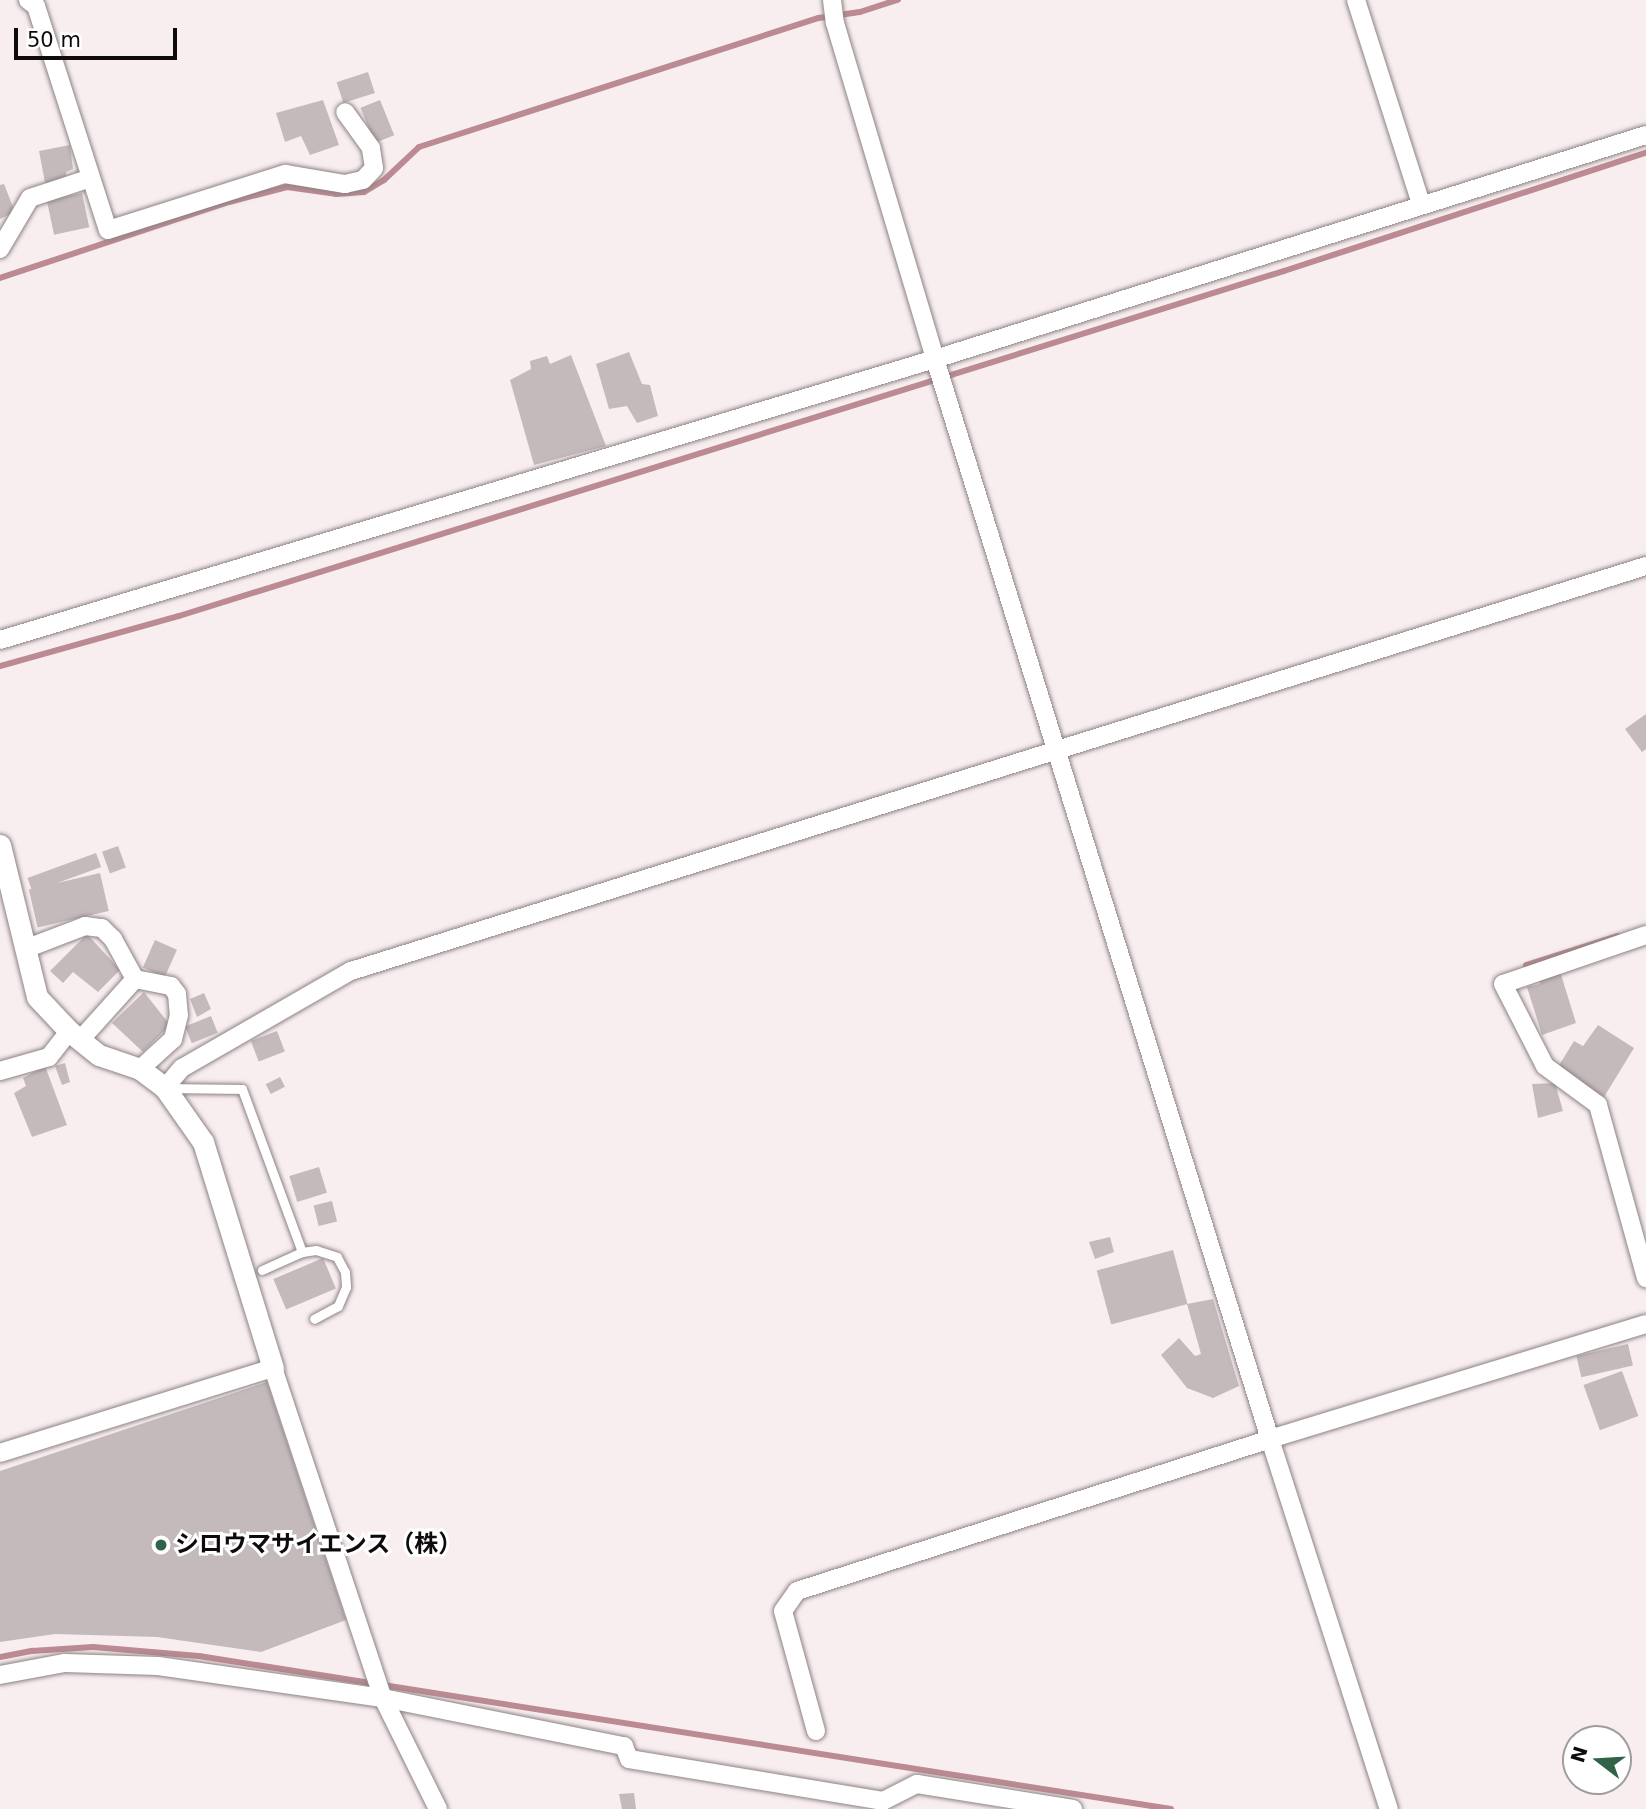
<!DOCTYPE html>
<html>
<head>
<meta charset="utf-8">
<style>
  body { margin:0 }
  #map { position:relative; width:1646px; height:1809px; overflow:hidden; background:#f9eeef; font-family:"DejaVu Sans","Noto Sans JP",sans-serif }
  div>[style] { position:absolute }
  .stream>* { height:6px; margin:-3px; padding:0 3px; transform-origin:3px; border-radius:3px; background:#bb8a92 }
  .building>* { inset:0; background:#c5babb; transform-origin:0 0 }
  .roads { filter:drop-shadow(0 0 2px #8c8283) drop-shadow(0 0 2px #8c8283) }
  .service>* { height:9px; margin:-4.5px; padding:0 4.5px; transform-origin:4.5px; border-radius:4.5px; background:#fff }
  .minor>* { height:18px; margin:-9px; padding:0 9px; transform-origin:9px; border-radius:9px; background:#fff }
  .tertiary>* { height:21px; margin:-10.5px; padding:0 10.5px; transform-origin:10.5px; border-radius:10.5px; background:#fff }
  .dots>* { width:19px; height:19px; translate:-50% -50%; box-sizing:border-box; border:4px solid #fff; border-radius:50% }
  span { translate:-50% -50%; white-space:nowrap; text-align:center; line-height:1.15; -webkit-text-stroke:6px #fff; paint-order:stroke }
  .poi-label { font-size:24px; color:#0e0b0b; font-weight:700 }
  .left { translate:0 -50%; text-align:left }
  .north { position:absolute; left:1562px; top:1725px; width:70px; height:70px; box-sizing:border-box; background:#fff; border:2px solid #9f9d9d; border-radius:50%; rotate:287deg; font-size:19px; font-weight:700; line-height:28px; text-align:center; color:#0e0b0b }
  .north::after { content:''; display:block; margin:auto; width:24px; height:32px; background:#306348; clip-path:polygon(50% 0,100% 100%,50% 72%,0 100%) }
  .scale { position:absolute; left:14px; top:28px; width:163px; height:32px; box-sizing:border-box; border:4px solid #0e0b0b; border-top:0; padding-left:9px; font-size:21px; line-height:24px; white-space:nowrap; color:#0e0b0b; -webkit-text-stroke:5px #fff; paint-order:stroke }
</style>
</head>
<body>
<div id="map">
  <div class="stream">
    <i style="left:0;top:278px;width:241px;rotate:-18.4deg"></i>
    <i style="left:229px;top:202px;width:60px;rotate:-14.5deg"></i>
    <i style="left:287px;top:187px;width:49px;rotate:8.1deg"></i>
    <i style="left:336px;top:194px;width:28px;rotate:-4deg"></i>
    <i style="left:364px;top:192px;width:23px;rotate:-31deg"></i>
    <i style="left:384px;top:180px;width:48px;rotate:-43.3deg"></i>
    <i style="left:419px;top:147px;width:420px;rotate:-17.9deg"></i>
    <i style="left:819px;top:18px;width:41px;rotate:-8.3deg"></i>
    <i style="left:860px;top:12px;width:40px;rotate:-18deg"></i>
    <i style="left:0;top:666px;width:186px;rotate:-15.6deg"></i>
    <i style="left:179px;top:616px;width:1158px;rotate:-17.34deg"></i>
    <i style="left:1284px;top:271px;width:381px;rotate:-18.1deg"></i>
    <i style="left:1526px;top:965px;width:96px;rotate:-17.5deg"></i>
    <i style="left:0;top:1657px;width:33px;rotate:-11deg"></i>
    <i style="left:32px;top:1651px;width:61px;rotate:-3.8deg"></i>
    <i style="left:93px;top:1647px;width:106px;rotate:4.9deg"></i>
    <i style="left:199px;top:1656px;width:984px;rotate:8.95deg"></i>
  </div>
  <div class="building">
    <i style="left:368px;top:72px;width:22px;height:33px;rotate:72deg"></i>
    <i style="clip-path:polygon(323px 100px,339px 145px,310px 155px,301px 136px,285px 142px,276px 113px)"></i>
    <i style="left:380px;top:100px;width:38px;height:21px;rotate:68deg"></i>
    <i style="clip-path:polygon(70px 145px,73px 169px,66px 172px,66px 182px,46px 188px,39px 151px)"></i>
    <i style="clip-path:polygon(4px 184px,15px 212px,0 219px,0 185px)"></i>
    <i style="left:82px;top:193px;width:35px;height:36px;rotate:78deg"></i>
    <i style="clip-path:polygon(629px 352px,642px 384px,650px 385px,658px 416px,637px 423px,627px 406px,609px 409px,596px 364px)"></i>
    <i style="clip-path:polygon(571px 355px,606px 446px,534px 465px,510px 380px,531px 369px,530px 361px,547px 356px,550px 364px)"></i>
    <i style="clip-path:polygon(1646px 714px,1646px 749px,1642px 752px,1625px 729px)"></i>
    <i style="left:118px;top:846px;width:23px;height:17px;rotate:70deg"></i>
    <i style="left:96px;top:853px;width:15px;height:73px;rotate:70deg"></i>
    <i style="left:100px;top:873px;width:39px;height:73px;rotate:77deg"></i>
    <i style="clip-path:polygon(87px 934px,120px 970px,98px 992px,73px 972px,63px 983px,50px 971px)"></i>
    <i style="left:155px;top:940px;width:24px;height:30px;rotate:24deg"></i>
    <i style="clip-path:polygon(1559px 968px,1576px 1023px,1542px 1035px,1527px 987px,1540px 984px,1538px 975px)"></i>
    <i style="clip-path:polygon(144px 992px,170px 1025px,143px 1052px,112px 1023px)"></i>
    <i style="clip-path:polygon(204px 993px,211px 1009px,197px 1017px,190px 999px)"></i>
    <i style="left:211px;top:1016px;width:18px;height:28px;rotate:68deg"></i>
    <i style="clip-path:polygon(1598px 1025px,1634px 1048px,1604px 1097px,1558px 1067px,1574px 1041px,1583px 1046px)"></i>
    <i style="left:277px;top:1031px;width:22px;height:28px;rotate:69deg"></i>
    <i style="clip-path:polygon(65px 1063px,70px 1082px,62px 1085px,55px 1066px)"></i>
    <i style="clip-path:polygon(45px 1066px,67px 1125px,32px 1137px,14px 1093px,26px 1086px,23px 1078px)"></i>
    <i style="left:280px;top:1077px;width:11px;height:16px;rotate:63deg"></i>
    <i style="clip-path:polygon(1555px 1083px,1563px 1111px,1538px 1118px,1532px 1084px)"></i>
    <i style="left:319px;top:1167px;width:27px;height:31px;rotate:73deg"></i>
    <i style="left:332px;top:1201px;width:21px;height:19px;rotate:76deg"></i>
    <i style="clip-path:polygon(1110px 1237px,1114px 1252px,1095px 1259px,1089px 1242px)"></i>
    <i style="left:1173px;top:1250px;width:56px;height:79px;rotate:75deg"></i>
    <i style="left:323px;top:1258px;width:33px;height:54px;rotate:67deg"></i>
    <i style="clip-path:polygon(1213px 1299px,1239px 1386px,1213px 1398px,1187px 1388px,1161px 1355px,1179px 1338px,1195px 1356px,1201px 1354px,1187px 1304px)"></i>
    <i style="left:1628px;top:1344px;width:22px;height:53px;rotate:77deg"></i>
    <i style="left:1622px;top:1371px;width:48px;height:41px;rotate:70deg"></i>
    <i style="clip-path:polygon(267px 1382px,346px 1620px,261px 1652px,157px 1637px,55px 1634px,0 1642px,0 1471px)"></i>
    <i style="clip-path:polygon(634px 1793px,636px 1809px,622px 1809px,619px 1794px)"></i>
  </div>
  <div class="roads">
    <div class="service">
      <i style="left:167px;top:1088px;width:75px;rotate:0.8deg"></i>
      <i style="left:242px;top:1089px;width:174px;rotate:69.8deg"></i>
      <i style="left:302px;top:1252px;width:14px;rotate:-8deg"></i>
      <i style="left:316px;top:1250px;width:22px;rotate:18deg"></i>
      <i style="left:337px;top:1257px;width:17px;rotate:62deg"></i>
      <i style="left:345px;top:1272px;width:15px;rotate:86deg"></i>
      <i style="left:346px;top:1287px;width:21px;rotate:113deg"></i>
      <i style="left:338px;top:1306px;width:27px;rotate:152deg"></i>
      <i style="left:262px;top:1270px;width:44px;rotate:-24.2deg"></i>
    </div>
    <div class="minor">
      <i style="left:28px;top:0;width:10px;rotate:37deg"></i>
      <i style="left:36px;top:6px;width:235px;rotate:72.2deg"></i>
      <i style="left:108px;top:230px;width:186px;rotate:-17.6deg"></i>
      <i style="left:285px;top:174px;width:61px;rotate:9.5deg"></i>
      <i style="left:345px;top:184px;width:18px;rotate:-13deg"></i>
      <i style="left:363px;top:180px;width:16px;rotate:-47deg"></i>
      <i style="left:374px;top:168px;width:20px;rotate:-99deg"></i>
      <i style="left:371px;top:148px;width:44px;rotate:-125.8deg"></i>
      <i style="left:832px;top:0;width:23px;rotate:83deg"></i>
      <i style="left:835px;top:23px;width:351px;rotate:73.4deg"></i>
      <i style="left:935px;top:359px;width:1131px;rotate:72.77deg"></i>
      <i style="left:1270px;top:1439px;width:389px;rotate:72.2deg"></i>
      <i style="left:1356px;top:0;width:214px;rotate:72.3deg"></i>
      <i style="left:0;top:249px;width:59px;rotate:-59.5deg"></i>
      <i style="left:30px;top:198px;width:64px;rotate:-18.2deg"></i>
      <i style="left:0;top:640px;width:976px;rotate:-16.73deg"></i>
      <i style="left:935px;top:359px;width:745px;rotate:-17.49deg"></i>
      <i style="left:1646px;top:935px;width:151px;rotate:161.1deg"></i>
      <i style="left:1503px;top:984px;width:92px;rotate:62.9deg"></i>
      <i style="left:1545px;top:1066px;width:66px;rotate:36.3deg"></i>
      <i style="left:1598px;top:1105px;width:180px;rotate:74.5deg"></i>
      <i style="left:25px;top:949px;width:64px;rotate:-21deg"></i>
      <i style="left:85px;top:926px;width:17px;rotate:7deg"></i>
      <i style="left:102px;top:928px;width:16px;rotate:45deg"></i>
      <i style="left:113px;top:939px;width:46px;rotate:61.2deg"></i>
      <i style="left:135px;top:979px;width:82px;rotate:132deg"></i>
      <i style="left:135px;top:979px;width:37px;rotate:11deg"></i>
      <i style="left:171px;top:986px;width:10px;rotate:53deg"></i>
      <i style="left:177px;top:994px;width:21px;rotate:85deg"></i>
      <i style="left:179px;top:1015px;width:25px;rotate:104deg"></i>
      <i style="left:173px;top:1039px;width:45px;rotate:137.7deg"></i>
      <i style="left:0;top:1071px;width:51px;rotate:-15.9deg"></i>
      <i style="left:49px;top:1057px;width:33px;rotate:-52deg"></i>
      <i style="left:165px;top:1088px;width:26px;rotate:-50deg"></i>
      <i style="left:182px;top:1068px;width:195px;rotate:-29.9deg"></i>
      <i style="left:351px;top:971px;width:1357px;rotate:-17.37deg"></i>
      <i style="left:0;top:1453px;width:286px;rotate:-17.3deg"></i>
      <i style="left:273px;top:1368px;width:348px;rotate:71.6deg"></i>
      <i style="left:383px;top:1698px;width:124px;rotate:63.6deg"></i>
      <i style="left:0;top:1675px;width:66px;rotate:-10.5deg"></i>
      <i style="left:65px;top:1663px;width:93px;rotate:1.8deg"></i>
      <i style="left:158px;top:1666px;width:227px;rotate:8.1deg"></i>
      <i style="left:383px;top:1698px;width:246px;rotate:11.3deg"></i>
      <i style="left:624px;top:1746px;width:14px;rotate:69deg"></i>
      <i style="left:629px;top:1759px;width:257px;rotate:9.4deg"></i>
      <i style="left:883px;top:1801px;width:38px;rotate:-27deg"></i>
      <i style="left:917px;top:1784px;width:158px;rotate:9.1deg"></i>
      <i style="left:816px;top:1731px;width:124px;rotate:-105.4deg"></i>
      <i style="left:783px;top:1611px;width:24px;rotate:-55deg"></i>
      <i style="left:797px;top:1591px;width:497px;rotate:-17.8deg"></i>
      <i style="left:1270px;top:1439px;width:393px;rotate:-17deg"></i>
    </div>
    <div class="tertiary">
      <i style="left:0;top:845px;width:156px;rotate:76.3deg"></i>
      <i style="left:37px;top:997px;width:47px;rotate:46.7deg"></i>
      <i style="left:69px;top:1031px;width:38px;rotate:39deg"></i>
      <i style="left:99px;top:1055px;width:43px;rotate:18.9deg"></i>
      <i style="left:140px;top:1069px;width:31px;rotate:37deg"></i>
      <i style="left:165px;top:1088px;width:66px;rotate:54.9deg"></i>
      <i style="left:203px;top:1142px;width:237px;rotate:72.8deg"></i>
    </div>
  </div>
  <div class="dots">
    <i style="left:161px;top:1545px;background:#306348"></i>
  </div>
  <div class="poi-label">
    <span class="left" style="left:175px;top:1545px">シロウマサイエンス（株）</span>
  </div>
  <div class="north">N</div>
  <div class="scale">50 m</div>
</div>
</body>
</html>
